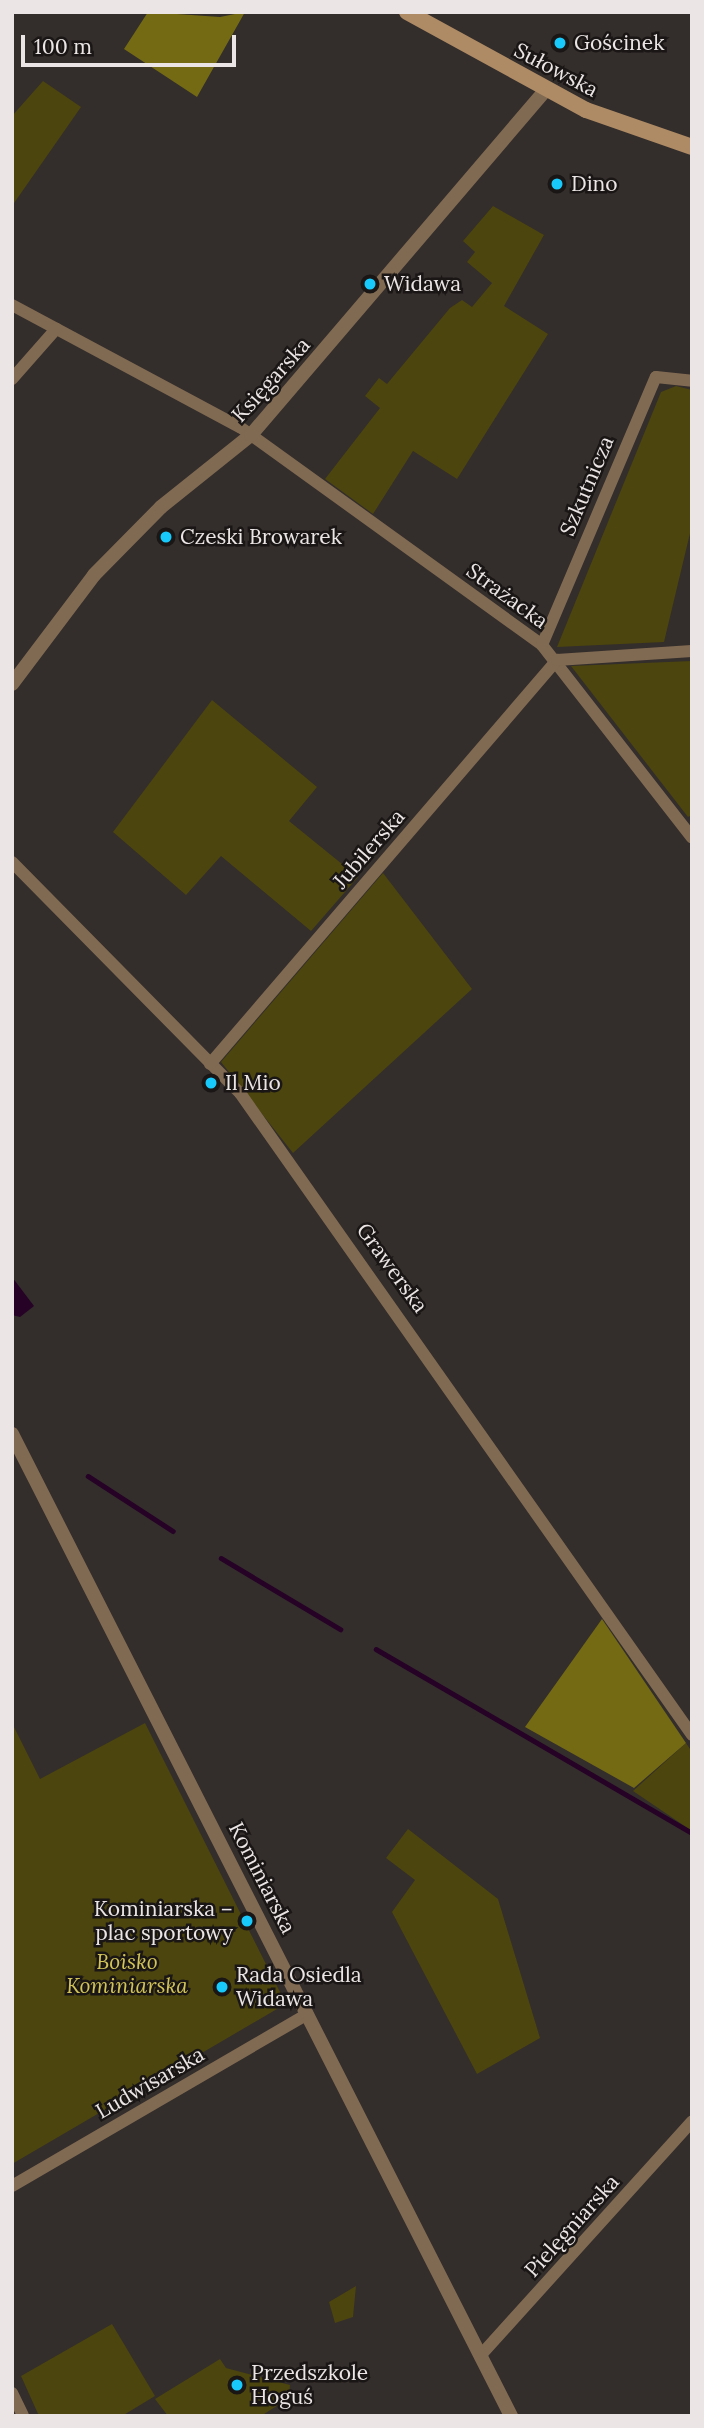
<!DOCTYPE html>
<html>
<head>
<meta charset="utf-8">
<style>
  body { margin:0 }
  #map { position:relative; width:704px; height:2428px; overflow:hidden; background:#332d2b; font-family:Lora,serif }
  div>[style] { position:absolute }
  .green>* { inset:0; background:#4c450e }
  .forest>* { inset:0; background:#746a13 }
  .water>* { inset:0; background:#250226 }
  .stream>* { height:4.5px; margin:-2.25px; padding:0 2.25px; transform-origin:2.25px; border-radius:2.25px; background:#250226 }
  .minor>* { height:12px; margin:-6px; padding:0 6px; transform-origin:6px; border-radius:6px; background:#806a52 }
  .tertiary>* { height:14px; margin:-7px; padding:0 7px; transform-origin:7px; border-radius:7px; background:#806a52 }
  .secondary>* { height:16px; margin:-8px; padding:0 8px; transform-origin:8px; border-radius:8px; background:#ae8b64 }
  .dots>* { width:19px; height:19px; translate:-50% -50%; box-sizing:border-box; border:4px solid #191615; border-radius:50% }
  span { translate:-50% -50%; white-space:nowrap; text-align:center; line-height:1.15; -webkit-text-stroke:5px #191615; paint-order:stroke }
  .poi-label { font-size:21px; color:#ebe6e5 }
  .left { translate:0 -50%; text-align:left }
  .right { translate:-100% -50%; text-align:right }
  .street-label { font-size:21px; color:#ebe6e5 }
  .park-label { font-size:21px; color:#d2c456; font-style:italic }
  .frame { position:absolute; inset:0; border:14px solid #ebe6e5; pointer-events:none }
  .scale { position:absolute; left:21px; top:35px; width:215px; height:32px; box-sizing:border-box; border:4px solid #ebe6e5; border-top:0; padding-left:9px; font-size:21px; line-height:24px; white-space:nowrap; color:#ebe6e5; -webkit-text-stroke:5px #191615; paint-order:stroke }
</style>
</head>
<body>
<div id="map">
  <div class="green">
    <i style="clip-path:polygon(43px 81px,81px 107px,12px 206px,12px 116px)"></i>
    <i style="clip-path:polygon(493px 206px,544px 235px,504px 306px,548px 334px,457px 479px,413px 451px,373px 514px,325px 479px,380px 408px,365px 396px,379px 378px,387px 384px,450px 308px,462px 300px,472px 307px,492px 283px,467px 262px,475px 252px,463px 241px)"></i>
    <i style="clip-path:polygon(676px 386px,692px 390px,692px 525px,664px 642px,557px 647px,661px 392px)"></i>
    <i style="clip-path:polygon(692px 661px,692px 815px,688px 817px,571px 666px)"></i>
    <i style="clip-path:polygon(212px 700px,317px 787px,289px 821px,358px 877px,311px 931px,221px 856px,186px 895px,113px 832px)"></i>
    <i style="clip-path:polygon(383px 873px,472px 989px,293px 1153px,221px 1062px)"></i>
    <i style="clip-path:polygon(12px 1723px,40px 1779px,145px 1723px,281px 1994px,277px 2009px,12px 2164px)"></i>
    <i style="clip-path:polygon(686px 1743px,692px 1752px,692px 1831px,633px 1791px)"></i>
    <i style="clip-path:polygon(408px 1829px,498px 1899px,540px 2038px,477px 2074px,392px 1912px,415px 1880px,386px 1858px)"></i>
    <i style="clip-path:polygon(356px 2286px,353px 2317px,335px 2323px,329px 2302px)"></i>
    <i style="clip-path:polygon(112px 2324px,155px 2396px,122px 2416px,39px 2416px,21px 2376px)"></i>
    <i style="clip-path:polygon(220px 2359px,226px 2368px,290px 2385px,289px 2398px,261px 2416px,168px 2416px,155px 2399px)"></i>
  </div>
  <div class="forest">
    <i style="clip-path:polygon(148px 12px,220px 17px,245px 12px,197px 97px,124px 49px)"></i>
    <i style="clip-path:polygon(602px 1619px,686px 1743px,634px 1788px,525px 1727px)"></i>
  </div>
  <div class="water">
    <i style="clip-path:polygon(12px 1277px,34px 1306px,20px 1317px,12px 1315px)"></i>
  </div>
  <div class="stream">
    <i style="left:88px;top:1476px;width:101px;rotate:32.9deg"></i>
    <i style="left:221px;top:1558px;width:139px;rotate:30.8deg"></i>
    <i style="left:376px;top:1649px;width:366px;rotate:30.2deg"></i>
  </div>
  <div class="minor">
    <i style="left:12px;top:305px;width:259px;rotate:28.2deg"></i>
    <i style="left:240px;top:427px;width:372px;rotate:35.8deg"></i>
    <i style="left:542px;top:645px;width:244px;rotate:52.1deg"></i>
    <i style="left:12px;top:379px;width:67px;rotate:-48.7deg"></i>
    <i style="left:542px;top:645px;width:291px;rotate:-67deg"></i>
    <i style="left:656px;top:377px;width:36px;rotate:6deg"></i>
    <i style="left:12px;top:862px;width:325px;rotate:45.4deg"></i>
    <i style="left:240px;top:1093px;width:785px;rotate:54.85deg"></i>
    <i style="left:210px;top:1064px;width:533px;rotate:-49.34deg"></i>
    <i style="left:557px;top:660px;width:135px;rotate:-3.8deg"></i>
    <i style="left:12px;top:2186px;width:342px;rotate:-30.2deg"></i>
    <i style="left:480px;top:2356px;width:316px;rotate:-47.9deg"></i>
    <i style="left:12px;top:2393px;width:25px;rotate:64deg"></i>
  </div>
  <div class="tertiary">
    <i style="left:12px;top:684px;width:136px;rotate:-53deg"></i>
    <i style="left:94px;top:575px;width:95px;rotate:-45.4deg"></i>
    <i style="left:161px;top:507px;width:115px;rotate:-38.7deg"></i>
    <i style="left:251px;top:435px;width:455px;rotate:-49.5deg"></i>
    <i style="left:12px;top:1434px;width:1102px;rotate:63.06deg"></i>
  </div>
  <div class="secondary">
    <i style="left:407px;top:12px;width:204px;rotate:28.7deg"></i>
    <i style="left:586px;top:110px;width:112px;rotate:19.2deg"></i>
  </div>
  <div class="dots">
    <i style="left:560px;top:43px;background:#17cafb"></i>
    <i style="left:557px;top:184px;background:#17cafb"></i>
    <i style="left:370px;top:284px;background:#17cafb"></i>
    <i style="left:166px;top:537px;background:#17cafb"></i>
    <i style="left:211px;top:1083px;background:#17cafb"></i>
    <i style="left:247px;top:1921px;background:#17cafb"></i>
    <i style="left:222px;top:1987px;background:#17cafb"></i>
    <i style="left:237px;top:2385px;background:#17cafb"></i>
  </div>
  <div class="poi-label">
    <span class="left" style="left:574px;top:43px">Gościnek</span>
    <span class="left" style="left:571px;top:184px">Dino</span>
    <span class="left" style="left:384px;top:284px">Widawa</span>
    <span class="left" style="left:180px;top:537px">Czeski Browarek</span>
    <span class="left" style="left:225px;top:1083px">Il Mio</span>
    <span class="right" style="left:233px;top:1921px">Kominiarska –<br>plac sportowy</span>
    <span class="left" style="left:236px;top:1987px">Rada Osiedla<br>Widawa</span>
    <span class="left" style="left:251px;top:2385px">Przedszkole<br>Hoguś</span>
  </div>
  <div class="street-label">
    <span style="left:556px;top:70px;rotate:28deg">Sułowska</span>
    <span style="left:271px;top:380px;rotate:-48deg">Księgarska</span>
    <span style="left:587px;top:486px;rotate:-67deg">Szkutnicza</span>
    <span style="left:507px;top:596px;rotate:36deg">Strażacka</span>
    <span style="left:369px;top:849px;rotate:-49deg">Jubilerska</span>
    <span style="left:392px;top:1268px;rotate:54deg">Grawerska</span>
    <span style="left:262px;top:1878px;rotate:63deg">Kominiarska</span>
    <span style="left:150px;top:2083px;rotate:-30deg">Ludwisarska</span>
    <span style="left:572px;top:2226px;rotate:-48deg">Pielęgniarska</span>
  </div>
  <div class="park-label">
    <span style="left:127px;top:1974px">Boisko<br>Kominiarska</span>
  </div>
  <div class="frame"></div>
  <div class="scale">100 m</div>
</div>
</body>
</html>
